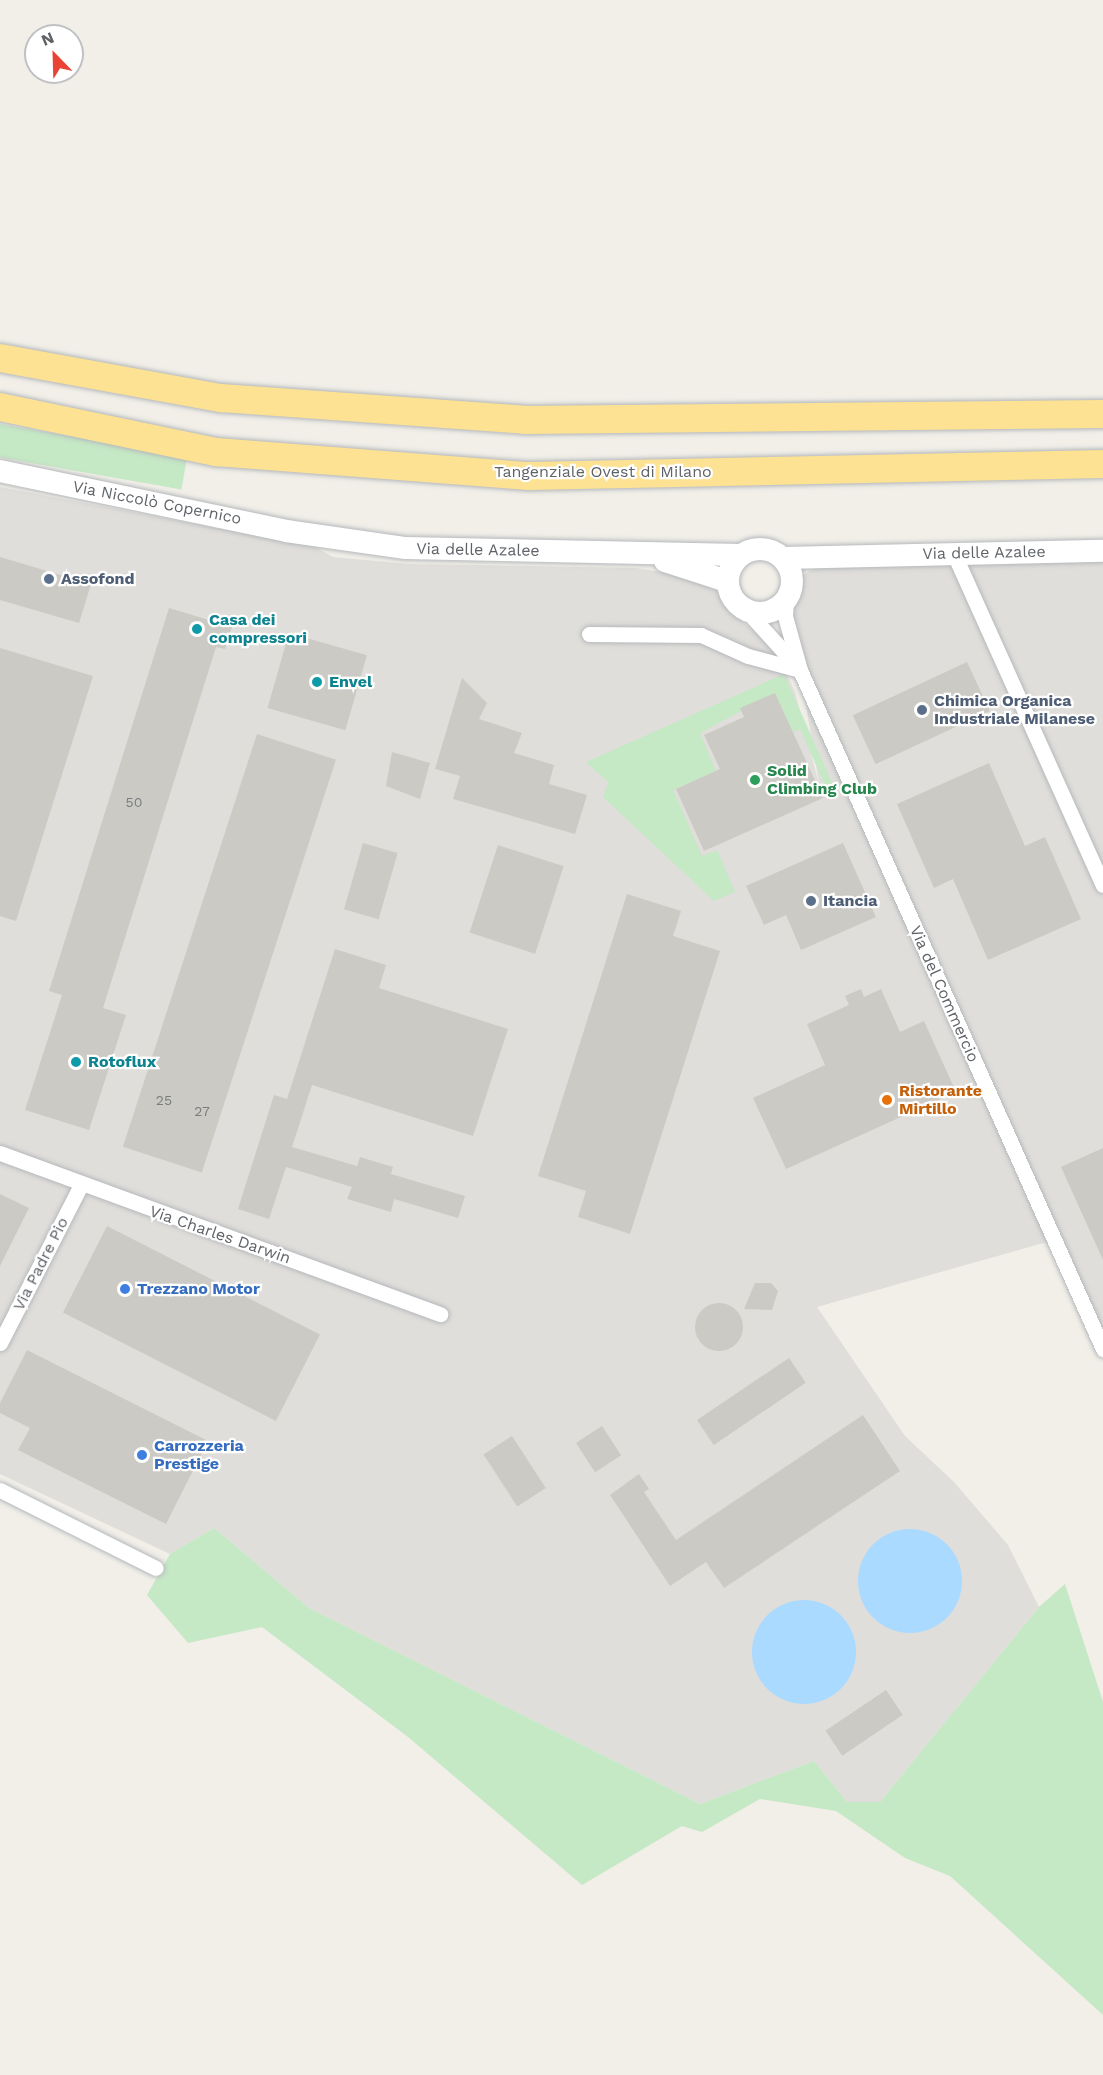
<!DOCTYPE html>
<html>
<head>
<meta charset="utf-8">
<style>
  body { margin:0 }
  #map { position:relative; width:1103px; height:2075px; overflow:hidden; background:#f1efe8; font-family:"Work Sans",sans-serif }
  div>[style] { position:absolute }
  .industrial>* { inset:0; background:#e0deda }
  .green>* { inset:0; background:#c5e8c5; transform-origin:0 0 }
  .water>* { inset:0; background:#aadaff }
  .round { border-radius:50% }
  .building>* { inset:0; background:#cccac5; transform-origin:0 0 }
  .roads { filter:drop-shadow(0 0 2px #b5b8bc) drop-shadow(0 0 2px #b5b8bc) }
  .street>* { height:15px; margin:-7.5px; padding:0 7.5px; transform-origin:7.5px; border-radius:7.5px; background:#fff }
  .secondary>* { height:22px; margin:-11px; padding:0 11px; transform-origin:11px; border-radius:11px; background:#fff }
  .secondary>.ring { margin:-11px; padding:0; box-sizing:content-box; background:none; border:22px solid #fff; border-radius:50% }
  .highway>* { height:28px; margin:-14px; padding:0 14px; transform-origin:14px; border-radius:14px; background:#fde293 }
  .dots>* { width:16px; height:16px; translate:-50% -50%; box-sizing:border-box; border:3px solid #fff; border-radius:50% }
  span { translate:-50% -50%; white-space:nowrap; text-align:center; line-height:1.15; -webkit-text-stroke:4.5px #fff; paint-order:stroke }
  .number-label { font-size:14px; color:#7a7d7f }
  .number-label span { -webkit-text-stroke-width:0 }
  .street-label { font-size:16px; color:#5f6368 }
  .service-label { font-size:16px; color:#4e5e75; font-weight:700 }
  .left { translate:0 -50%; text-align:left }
  .culture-label { font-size:16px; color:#0d838f; font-weight:700 }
  .leisure-label { font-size:16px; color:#27864d; font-weight:700 }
  .food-label { font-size:16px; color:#c56008; font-weight:700 }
  .shop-label { font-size:16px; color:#366cbe; font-weight:700 }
  .north { position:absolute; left:24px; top:24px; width:60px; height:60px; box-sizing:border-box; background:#fff; border:2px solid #bfc1c3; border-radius:50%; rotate:337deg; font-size:16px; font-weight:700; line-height:24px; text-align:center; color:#5f6368 }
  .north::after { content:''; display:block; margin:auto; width:21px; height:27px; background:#ea4335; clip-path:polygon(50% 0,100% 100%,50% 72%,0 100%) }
</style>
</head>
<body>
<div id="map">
  <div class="industrial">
    <i style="clip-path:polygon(0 487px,315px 547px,333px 557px,408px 564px,636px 568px,686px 576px,716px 591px,741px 621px,774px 647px,795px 692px,819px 784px,792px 621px,793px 581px,837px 555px,1103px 551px,1103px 1349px,1054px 1240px,817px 1307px,905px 1436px,954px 1482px,1008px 1545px,1039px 1607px,880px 1802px,847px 1802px,814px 1761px,700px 1804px,309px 1608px,214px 1528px,170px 1554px,0 1474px)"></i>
  </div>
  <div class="green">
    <i style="left:0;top:424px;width:190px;height:33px;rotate:10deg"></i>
    <i style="clip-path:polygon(784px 674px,834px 787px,827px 790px,800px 729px,793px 732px,775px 693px,700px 733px,716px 771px,673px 790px,702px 856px,717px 850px,735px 892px,714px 901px,603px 797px,608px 782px,586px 762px)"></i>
    <i style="clip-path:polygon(214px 1528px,309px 1608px,700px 1804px,814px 1761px,847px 1802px,880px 1802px,1039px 1607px,1065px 1584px,1103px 1702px,1103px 2015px,950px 1876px,905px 1858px,836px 1811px,760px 1799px,702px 1832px,682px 1826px,582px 1885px,408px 1737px,262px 1627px,188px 1643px,147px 1595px,170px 1554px)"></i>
  </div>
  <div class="water">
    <i class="round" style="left:858px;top:1529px;width:104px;height:104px"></i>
    <i class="round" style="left:752px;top:1600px;width:104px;height:104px"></i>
  </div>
  <div class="building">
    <i style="clip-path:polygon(0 557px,91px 584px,79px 623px,0 600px)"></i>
    <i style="clip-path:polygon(169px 608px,232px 627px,225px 649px,216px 647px,103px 1008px,126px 1015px,89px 1130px,25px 1110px,62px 995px,49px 991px)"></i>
    <i style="left:289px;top:633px;width:81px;height:78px;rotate:16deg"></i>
    <i style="clip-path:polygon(0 648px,93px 676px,16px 921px,0 916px)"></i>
    <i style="left:967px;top:662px;width:54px;height:126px;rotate:65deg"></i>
    <i style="clip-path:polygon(462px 678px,487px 703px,479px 719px,522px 733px,514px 753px,554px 765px,549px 784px,587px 795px,575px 834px,453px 799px,460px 776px,435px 769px)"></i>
    <i style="clip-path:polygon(775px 693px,823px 798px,704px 851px,676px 789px,720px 769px,704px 735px,744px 717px,740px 708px)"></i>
    <i style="left:257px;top:734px;width:83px;height:434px;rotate:18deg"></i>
    <i style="clip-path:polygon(392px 752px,430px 763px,420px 799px,386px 786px)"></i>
    <i style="clip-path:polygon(989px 763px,1025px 846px,1045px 837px,1081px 919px,988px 960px,953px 879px,934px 888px,897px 804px)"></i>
    <i style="left:363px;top:843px;width:36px;height:69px;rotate:16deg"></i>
    <i style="clip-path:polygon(843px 843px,876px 917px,801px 950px,786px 915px,764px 925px,746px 886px)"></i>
    <i style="left:498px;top:845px;width:69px;height:92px;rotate:18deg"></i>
    <i style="clip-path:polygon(627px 894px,681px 911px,673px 936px,720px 951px,630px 1234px,578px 1217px,586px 1191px,538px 1176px)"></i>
    <i style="clip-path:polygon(335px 949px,386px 965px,379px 988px,508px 1029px,473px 1136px,312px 1085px,292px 1147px,357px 1166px,360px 1157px,393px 1167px,391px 1174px,465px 1196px,458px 1218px,394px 1199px,391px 1212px,347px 1199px,352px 1187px,286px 1167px,269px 1219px,238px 1209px,274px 1095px,287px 1099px)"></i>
    <i style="clip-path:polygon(861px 989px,864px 997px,881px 989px,900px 1032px,924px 1021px,956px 1092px,786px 1169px,753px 1098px,825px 1065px,807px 1024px,849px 1005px,845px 996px)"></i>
    <i style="clip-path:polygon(1103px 1148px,1103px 1260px,1061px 1167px)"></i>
    <i style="clip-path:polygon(0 1194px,29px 1208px,0 1266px)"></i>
    <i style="left:107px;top:1226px;width:239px;height:97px;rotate:27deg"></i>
    <i style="clip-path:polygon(755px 1283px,771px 1283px,778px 1291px,772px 1310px,744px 1309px)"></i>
    <i class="round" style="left:695px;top:1303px;width:48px;height:48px"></i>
    <i style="clip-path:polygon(27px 1350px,208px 1441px,166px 1524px,18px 1450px,30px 1428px,0 1413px,0 1403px)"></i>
    <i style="left:789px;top:1358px;width:30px;height:111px;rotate:56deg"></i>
    <i style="clip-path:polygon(863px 1415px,900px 1471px,724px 1588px,706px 1562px,670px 1586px,610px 1495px,639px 1474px,649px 1489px,644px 1492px,676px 1540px)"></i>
    <i style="left:602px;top:1426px;width:35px;height:31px;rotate:57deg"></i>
    <i style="left:512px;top:1436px;width:62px;height:34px;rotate:57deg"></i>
    <i style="left:886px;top:1690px;width:30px;height:73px;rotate:56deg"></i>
  </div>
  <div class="roads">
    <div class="street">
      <i style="left:954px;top:554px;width:363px;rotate:65.8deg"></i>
      <i style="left:786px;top:601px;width:15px;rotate:94deg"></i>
      <i style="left:785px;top:616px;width:56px;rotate:74.5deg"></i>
      <i style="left:800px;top:670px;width:744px;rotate:65.95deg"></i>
      <i style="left:746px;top:610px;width:72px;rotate:47.8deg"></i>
      <i style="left:589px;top:634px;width:112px;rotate:0.5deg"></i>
      <i style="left:701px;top:635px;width:51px;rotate:24.1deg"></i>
      <i style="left:748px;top:656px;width:54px;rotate:15.1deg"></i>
      <i style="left:0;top:1153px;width:469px;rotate:20.1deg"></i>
      <i style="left:0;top:1343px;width:178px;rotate:-62.9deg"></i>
      <i style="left:0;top:1490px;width:174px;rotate:26.6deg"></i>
    </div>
    <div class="secondary">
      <i style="left:0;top:471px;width:292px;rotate:11.8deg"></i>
      <i style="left:286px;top:531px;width:121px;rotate:8.1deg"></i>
      <i style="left:406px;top:548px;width:334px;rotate:1.2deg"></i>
      <i class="ring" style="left:728px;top:549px;width:42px;height:42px"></i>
      <i style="left:783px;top:558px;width:320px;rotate:-1.3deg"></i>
      <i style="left:665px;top:561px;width:65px;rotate:17.9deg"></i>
    </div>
    <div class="highway">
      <i style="left:0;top:358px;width:225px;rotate:10.3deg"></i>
      <i style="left:221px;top:398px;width:305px;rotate:4.1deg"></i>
      <i style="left:525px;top:420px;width:578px;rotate:-0.59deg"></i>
      <i style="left:0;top:407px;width:221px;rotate:11.8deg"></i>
      <i style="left:216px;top:452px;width:314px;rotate:4.4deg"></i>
      <i style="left:529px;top:476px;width:574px;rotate:-1.2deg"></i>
    </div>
  </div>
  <div class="dots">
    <i style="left:49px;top:579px;background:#5c6f8a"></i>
    <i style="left:197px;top:629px;background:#0f9aa8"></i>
    <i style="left:317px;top:682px;background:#0f9aa8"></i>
    <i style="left:922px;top:710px;background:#5c6f8a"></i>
    <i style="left:755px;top:780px;background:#2e9e5b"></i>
    <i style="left:811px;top:901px;background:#5c6f8a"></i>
    <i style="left:76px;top:1062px;background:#0f9aa8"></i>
    <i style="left:887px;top:1100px;background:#e8710a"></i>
    <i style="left:125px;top:1289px;background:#3f7fe0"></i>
    <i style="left:142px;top:1455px;background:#3f7fe0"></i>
  </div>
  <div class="number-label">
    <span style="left:134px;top:802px">50</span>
    <span style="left:164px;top:1100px">25</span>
    <span style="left:202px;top:1111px">27</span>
  </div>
  <div class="street-label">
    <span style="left:603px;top:472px">Tangenziale Ovest di Milano</span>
    <span style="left:157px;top:503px;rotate:11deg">Via Niccolò Copernico</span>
    <span style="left:478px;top:550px;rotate:1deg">Via delle Azalee</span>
    <span style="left:984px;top:553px;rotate:-1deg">Via delle Azalee</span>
    <span style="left:944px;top:994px;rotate:66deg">Via del Commercio</span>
    <span style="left:220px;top:1235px;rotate:19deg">Via Charles Darwin</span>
    <span style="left:41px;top:1264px;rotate:-63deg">Via Padre Pio</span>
  </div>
  <div class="service-label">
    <span class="left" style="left:61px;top:579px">Assofond</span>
    <span class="left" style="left:934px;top:710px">Chimica Organica<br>Industriale Milanese</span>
    <span class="left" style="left:823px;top:901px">Itancia</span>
  </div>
  <div class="culture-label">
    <span class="left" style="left:209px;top:629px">Casa dei<br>compressori</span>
    <span class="left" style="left:329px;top:682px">Envel</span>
    <span class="left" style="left:88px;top:1062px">Rotoflux</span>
  </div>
  <div class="leisure-label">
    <span class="left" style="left:767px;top:780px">Solid<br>Climbing Club</span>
  </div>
  <div class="food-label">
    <span class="left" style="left:899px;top:1100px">Ristorante<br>Mirtillo</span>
  </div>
  <div class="shop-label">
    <span class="left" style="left:137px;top:1289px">Trezzano Motor</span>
    <span class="left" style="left:154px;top:1455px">Carrozzeria<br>Prestige</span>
  </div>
  <div class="north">N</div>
</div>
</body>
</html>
